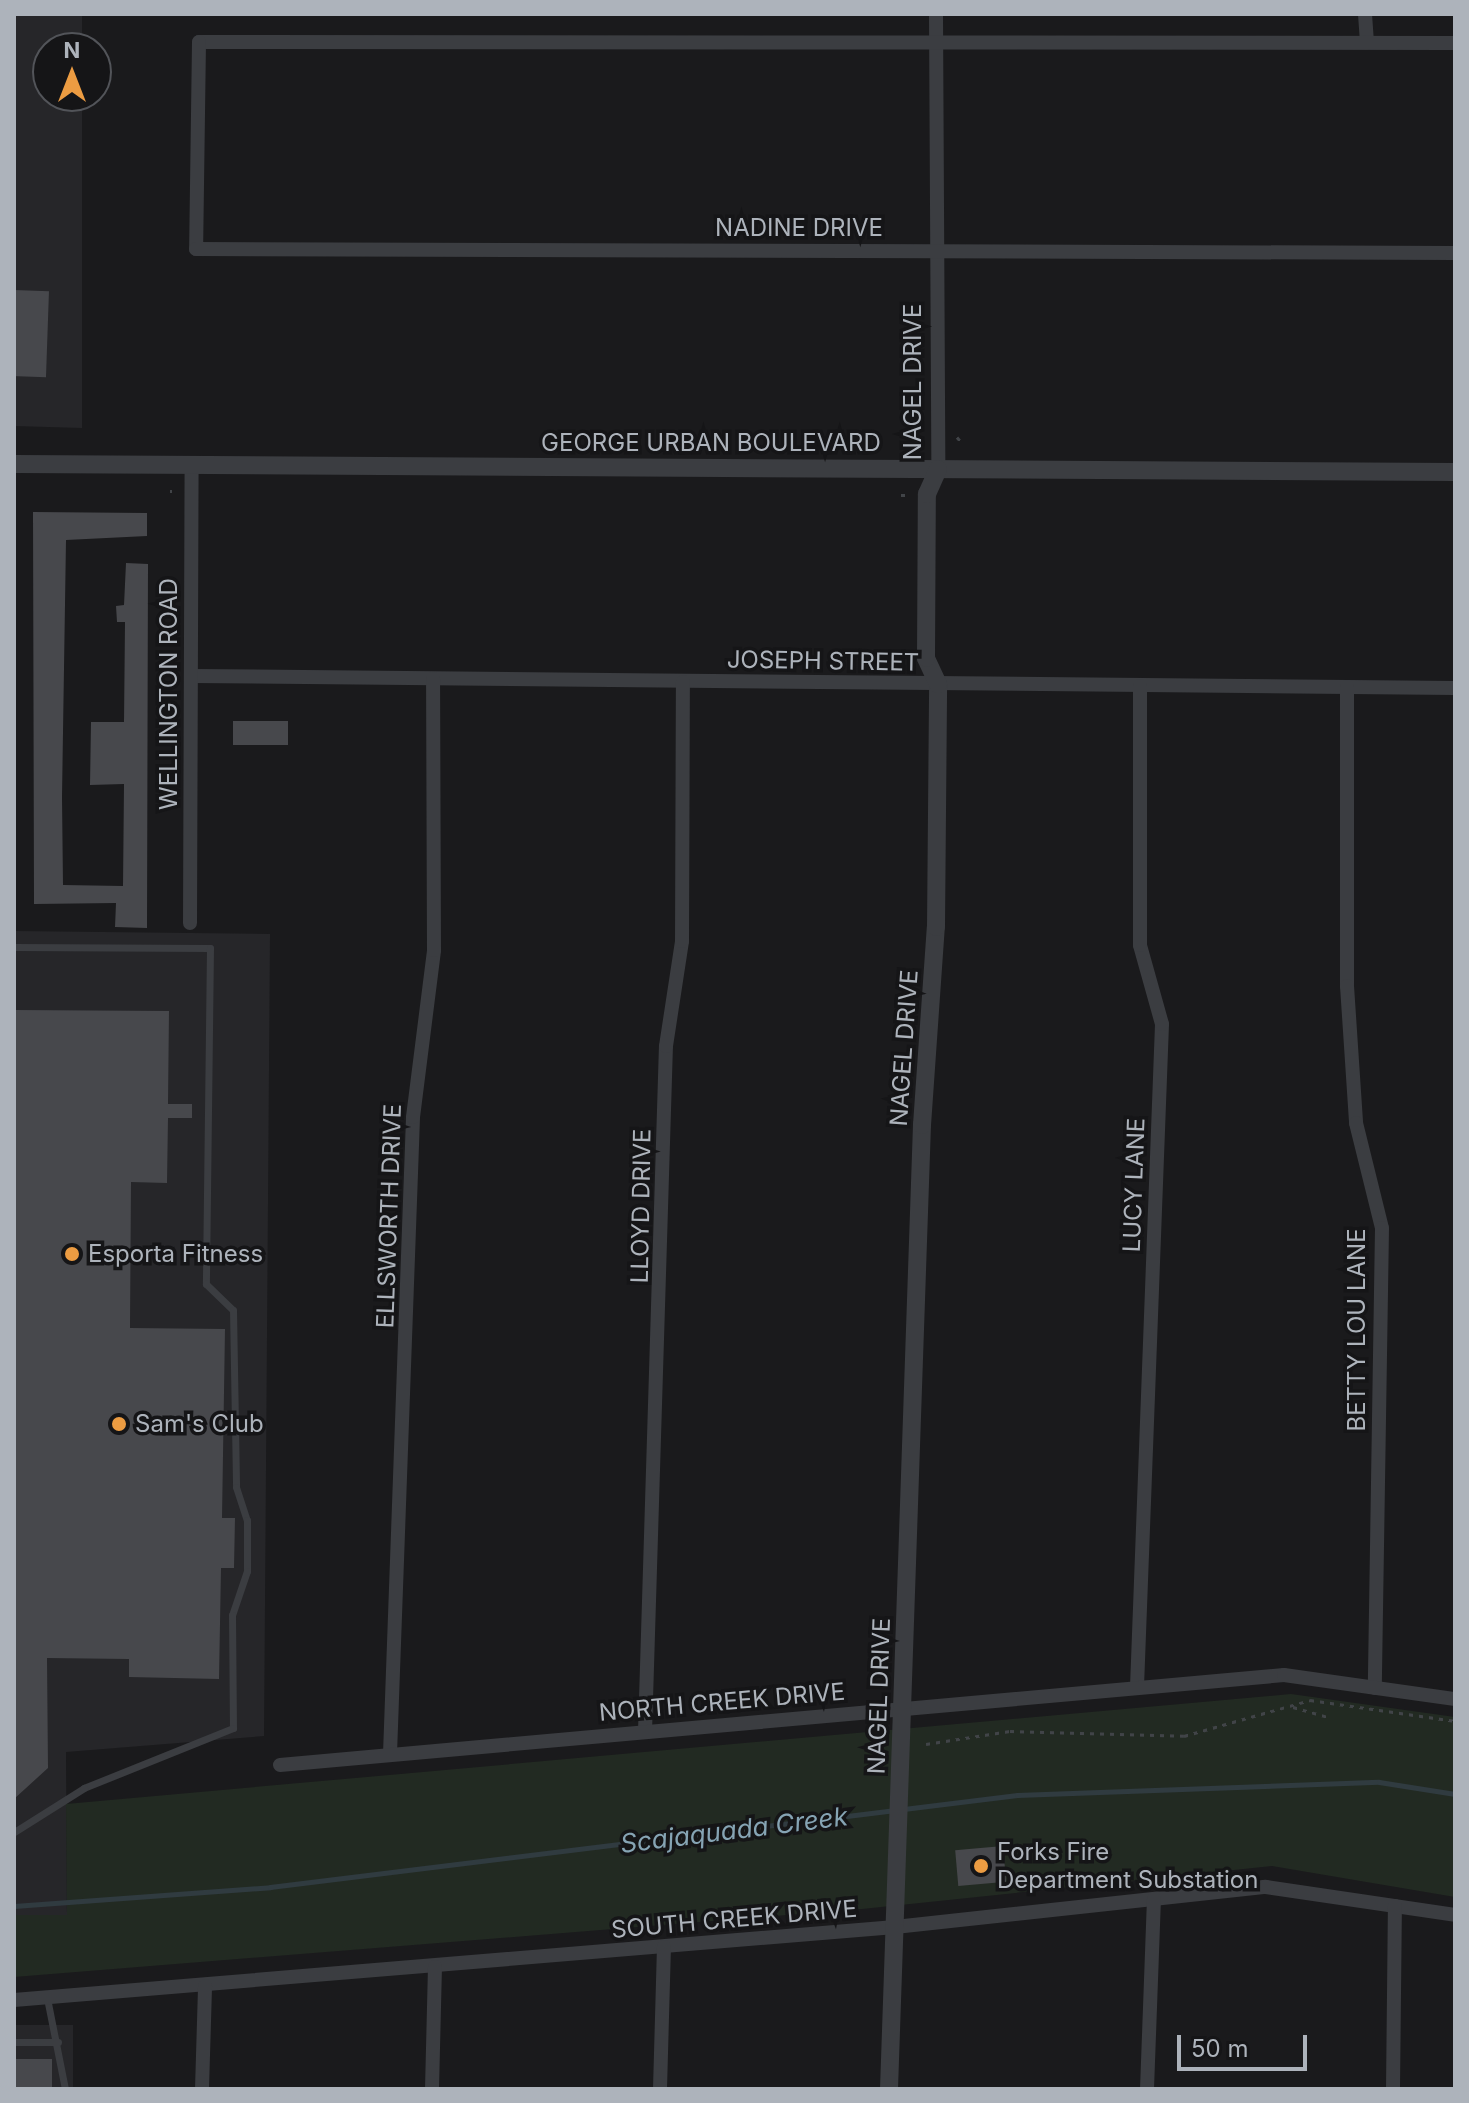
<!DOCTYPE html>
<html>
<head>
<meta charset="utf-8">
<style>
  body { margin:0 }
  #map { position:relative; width:1469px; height:2103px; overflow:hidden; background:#1a1a1c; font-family:Inter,sans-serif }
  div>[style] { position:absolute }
  .built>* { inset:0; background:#262629; transform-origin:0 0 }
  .green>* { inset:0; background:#222a22 }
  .stream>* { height:5px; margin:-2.5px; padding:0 2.5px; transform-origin:2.5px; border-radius:2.5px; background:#303b40 }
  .building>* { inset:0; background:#47484c; transform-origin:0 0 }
  .path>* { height:3px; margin-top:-1.5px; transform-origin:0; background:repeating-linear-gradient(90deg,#414448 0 4px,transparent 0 10px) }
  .service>* { height:7px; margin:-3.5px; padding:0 3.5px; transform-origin:3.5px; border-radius:3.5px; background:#3b3d41 }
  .minor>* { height:14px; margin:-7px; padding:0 7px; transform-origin:7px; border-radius:7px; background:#3b3d41 }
  .tertiary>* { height:18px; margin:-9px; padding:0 9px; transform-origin:9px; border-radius:9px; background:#3b3d41 }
  .dots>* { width:22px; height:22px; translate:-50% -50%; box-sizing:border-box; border:4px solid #151517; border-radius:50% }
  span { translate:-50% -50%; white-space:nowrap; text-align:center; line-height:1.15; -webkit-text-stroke:7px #151517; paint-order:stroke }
  .street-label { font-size:24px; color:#adb3bb }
  .poi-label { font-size:24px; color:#adb3bb }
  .left { translate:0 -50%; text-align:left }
  .water-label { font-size:26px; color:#86a4b4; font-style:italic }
  .frame { position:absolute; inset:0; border:16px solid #adb3bb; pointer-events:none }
  .north { position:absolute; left:32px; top:32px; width:80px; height:80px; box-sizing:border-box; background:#151517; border:2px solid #525459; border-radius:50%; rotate:0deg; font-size:22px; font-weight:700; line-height:32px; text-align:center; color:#adb3bb }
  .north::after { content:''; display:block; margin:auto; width:28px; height:36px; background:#ec9c42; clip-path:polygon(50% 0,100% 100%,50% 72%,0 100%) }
  .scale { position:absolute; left:1177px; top:2035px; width:130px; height:36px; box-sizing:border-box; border:4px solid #adb3bb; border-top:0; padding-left:10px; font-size:24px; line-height:28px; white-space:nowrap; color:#adb3bb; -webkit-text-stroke:6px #151517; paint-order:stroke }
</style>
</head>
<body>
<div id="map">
  <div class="built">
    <i style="clip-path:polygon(14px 14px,82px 14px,82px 48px,48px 48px,48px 96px,82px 96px,82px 428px,14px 426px)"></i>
    <i style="clip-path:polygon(14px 931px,270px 934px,264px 1736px,66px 1752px,67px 1916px,14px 1915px)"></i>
    <i style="left:73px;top:2025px;width:64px;height:59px;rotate:90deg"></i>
  </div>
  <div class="green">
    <i style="clip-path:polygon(1291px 1694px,1455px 1717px,1455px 1897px,1272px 1866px,862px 1909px,14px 1977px,14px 1915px,67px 1915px,66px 1804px)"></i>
  </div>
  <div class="stream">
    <i style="left:14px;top:1906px;width:257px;rotate:-4.2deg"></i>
    <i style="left:270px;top:1887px;width:753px;rotate:-7.02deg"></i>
    <i style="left:1017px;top:1795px;width:362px;rotate:-2.1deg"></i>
    <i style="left:1379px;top:1782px;width:77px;rotate:9deg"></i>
  </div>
  <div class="building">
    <i style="left:14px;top:290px;width:35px;height:86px;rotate:2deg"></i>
    <i style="clip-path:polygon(33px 512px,147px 513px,147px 536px,66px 540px,62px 797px,63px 885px,123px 886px,124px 784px,90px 785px,91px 722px,124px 722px,125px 622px,117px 622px,116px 606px,124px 605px,126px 563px,148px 564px,147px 928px,115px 927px,116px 903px,34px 904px)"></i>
    <i style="left:233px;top:721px;width:55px;height:24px"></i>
    <i style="clip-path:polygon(14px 1010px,169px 1011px,168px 1104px,192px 1104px,192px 1118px,168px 1118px,167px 1183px,131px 1182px,130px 1328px,225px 1329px,222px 1518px,235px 1518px,234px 1568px,221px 1568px,219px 1679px,129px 1677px,129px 1659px,47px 1658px,48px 1768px,14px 1799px)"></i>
    <i style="left:1003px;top:1846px;width:36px;height:48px;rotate:85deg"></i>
    <i style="left:14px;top:2059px;width:38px;height:30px"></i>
  </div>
  <div class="path">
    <i style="left:957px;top:437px;width:8px;rotate:50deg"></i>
    <i style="left:170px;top:491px;width:2px"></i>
    <i style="left:901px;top:495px;width:5px"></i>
    <i style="left:1293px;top:1707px;width:35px;rotate:16deg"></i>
    <i style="left:926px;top:1744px;width:85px;rotate:-8.8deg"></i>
    <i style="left:1010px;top:1731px;width:174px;rotate:1.6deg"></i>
    <i style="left:1184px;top:1736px;width:131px;rotate:-15.9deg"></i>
    <i style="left:1310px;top:1700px;width:147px;rotate:8.2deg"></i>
  </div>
  <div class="service">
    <i style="left:14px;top:947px;width:196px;rotate:0.3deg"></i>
    <i style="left:210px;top:948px;width:336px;rotate:90.7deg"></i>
    <i style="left:206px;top:1284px;width:37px;rotate:44deg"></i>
    <i style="left:233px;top:1310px;width:177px;rotate:89deg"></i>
    <i style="left:236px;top:1487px;width:35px;rotate:72deg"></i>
    <i style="left:247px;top:1520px;width:51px;rotate:90deg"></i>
    <i style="left:247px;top:1571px;width:46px;rotate:108.8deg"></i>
    <i style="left:232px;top:1615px;width:113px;rotate:89.5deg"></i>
    <i style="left:233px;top:1728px;width:161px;rotate:158.1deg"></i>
    <i style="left:84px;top:1788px;width:83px;rotate:147.8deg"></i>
    <i style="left:47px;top:1998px;width:93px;rotate:78.8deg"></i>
    <i style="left:14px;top:2042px;width:44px"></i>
  </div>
  <div class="minor">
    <i style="left:936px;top:14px;width:455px;rotate:89.7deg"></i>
    <i style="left:1365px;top:14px;width:27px;rotate:86deg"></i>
    <i style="left:1455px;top:43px;width:1256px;rotate:-179.95deg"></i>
    <i style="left:199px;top:42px;width:207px;rotate:90.8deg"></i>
    <i style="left:196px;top:249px;width:1259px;rotate:0.18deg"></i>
    <i style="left:191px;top:676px;width:1264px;rotate:0.54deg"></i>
    <i style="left:1347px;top:687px;width:299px;rotate:90deg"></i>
    <i style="left:1347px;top:986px;width:137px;rotate:86.2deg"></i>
    <i style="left:1356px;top:1123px;width:108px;rotate:76.1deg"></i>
    <i style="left:1382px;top:1228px;width:460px;rotate:90.9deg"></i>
    <i style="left:190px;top:923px;width:459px;rotate:-89.8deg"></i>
    <i style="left:1137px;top:1687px;width:663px;rotate:-87.84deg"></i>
    <i style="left:1162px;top:1024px;width:82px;rotate:-105.6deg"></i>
    <i style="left:1140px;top:945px;width:259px;rotate:-90deg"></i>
    <i style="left:645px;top:1732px;width:686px;rotate:-88.25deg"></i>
    <i style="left:666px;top:1046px;width:106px;rotate:-81.3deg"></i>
    <i style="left:682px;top:941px;width:259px;rotate:-89.8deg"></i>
    <i style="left:390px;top:1754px;width:637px;rotate:-87.93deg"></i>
    <i style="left:413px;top:1117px;width:168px;rotate:-82.8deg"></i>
    <i style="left:434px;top:950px;width:271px;rotate:-90.2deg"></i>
    <i style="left:280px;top:1765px;width:1008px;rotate:-5.12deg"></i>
    <i style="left:1284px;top:1675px;width:173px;rotate:8deg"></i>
    <i style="left:14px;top:2000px;width:884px;rotate:-4.74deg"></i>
    <i style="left:895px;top:1927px;width:373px;rotate:-6.2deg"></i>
    <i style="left:1266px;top:1887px;width:191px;rotate:8.4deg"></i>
    <i style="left:202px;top:2089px;width:103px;rotate:-88.3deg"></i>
    <i style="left:432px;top:2089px;width:122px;rotate:-88.6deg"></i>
    <i style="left:660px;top:2089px;width:142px;rotate:-88.4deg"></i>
    <i style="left:1147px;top:2089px;width:190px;rotate:-87.9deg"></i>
    <i style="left:1393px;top:2089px;width:183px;rotate:-89.4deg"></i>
  </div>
  <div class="tertiary">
    <i style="left:14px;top:464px;width:1441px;rotate:0.32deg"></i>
    <i style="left:889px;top:2089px;width:965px;rotate:-88.04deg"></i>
    <i style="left:922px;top:1125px;width:198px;rotate:-86deg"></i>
    <i style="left:936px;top:927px;width:243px;rotate:-89.5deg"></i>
    <i style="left:938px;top:684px;width:29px;rotate:-115deg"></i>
    <i style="left:926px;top:658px;width:164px;rotate:-89.7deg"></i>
    <i style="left:927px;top:494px;width:27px;rotate:-66deg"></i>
  </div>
  <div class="dots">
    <i style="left:72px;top:1254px;background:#ec9c42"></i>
    <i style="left:119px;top:1424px;background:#ec9c42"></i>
    <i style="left:981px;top:1866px;background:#ec9c42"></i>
  </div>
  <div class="street-label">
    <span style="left:799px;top:228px">NADINE DRIVE</span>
    <span style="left:913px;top:382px;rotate:-90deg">NAGEL DRIVE</span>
    <span style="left:711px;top:443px">GEORGE URBAN BOULEVARD</span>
    <span style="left:823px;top:661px;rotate:1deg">JOSEPH STREET</span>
    <span style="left:169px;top:694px;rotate:-90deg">WELLINGTON ROAD</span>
    <span style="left:904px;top:1048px;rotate:-86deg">NAGEL DRIVE</span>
    <span style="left:1134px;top:1185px;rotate:-88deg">LUCY LANE</span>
    <span style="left:641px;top:1206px;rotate:-89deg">LLOYD DRIVE</span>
    <span style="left:389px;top:1216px;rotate:-88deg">ELLSWORTH DRIVE</span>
    <span style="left:1357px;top:1330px;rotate:-90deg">BETTY LOU LANE</span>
    <span style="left:879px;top:1696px;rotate:-88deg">NAGEL DRIVE</span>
    <span style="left:722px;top:1702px;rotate:-5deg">NORTH CREEK DRIVE</span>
    <span style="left:734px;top:1919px;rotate:-5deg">SOUTH CREEK DRIVE</span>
  </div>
  <div class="poi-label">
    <span class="left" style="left:88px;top:1254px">Esporta Fitness</span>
    <span class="left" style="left:135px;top:1424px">Sam's Club</span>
    <span class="left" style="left:997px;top:1866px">Forks Fire<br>Department Substation</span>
  </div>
  <div class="water-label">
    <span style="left:734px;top:1830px;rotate:-7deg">Scajaquada Creek</span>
  </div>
  <div class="frame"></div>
  <div class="north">N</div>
  <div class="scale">50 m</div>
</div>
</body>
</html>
